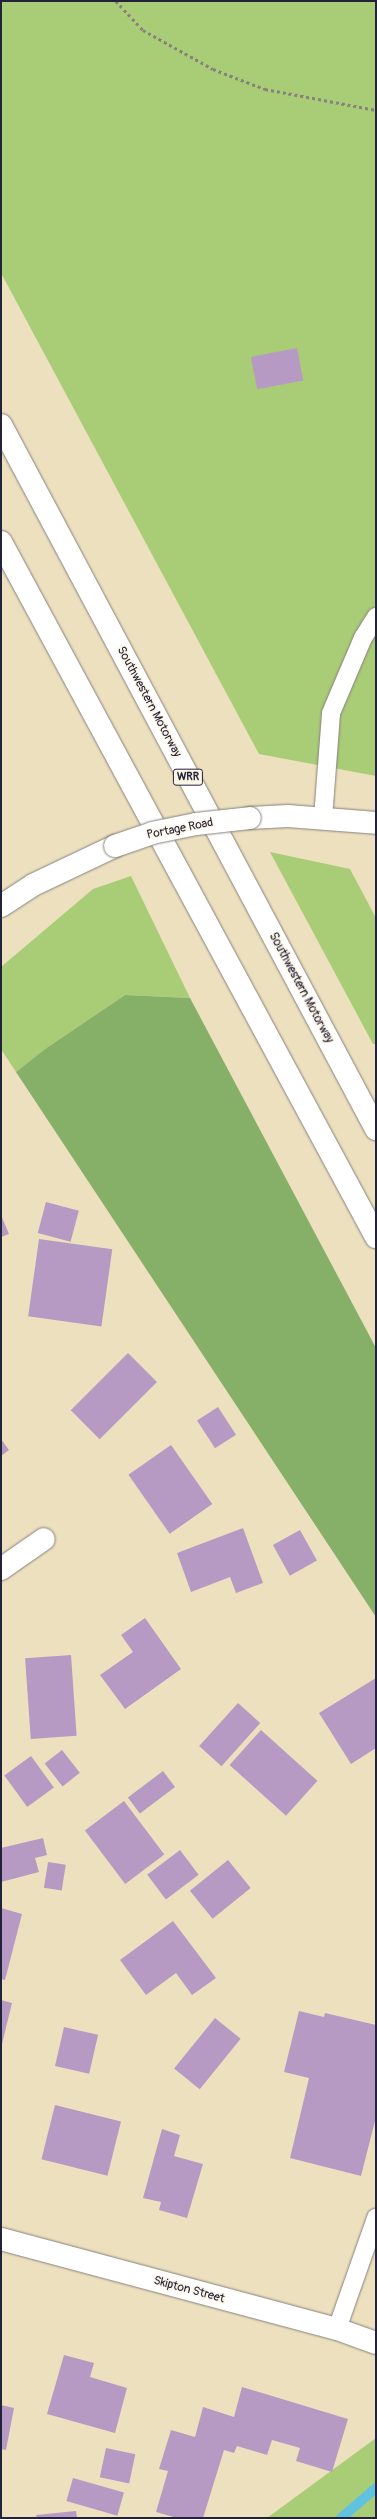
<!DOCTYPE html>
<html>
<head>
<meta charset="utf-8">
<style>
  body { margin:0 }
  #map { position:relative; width:377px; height:2519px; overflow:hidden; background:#ede0bf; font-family:Pangolin,sans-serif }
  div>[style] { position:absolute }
  .green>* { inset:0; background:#a9cc76 }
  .forest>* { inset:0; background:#86b067 }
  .stream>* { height:10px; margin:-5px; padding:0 5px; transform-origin:5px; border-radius:5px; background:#60c2de }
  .building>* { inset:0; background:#b79ac3; transform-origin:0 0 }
  .path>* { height:2.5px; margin-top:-1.25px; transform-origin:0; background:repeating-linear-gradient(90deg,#88817d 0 3px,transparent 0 6px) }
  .roads { filter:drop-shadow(0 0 1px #88817d) drop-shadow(0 0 1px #88817d) }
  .lane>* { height:18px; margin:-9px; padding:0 9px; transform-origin:9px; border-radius:9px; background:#fff }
  .street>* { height:22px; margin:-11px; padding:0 11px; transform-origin:11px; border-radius:11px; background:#fff }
  .secondary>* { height:22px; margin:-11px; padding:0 11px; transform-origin:11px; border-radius:11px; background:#fff }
  .highway>* { height:22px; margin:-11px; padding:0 11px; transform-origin:11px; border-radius:11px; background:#fff }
  .bridges { filter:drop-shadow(0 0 1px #88817d) drop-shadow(0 0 1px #88817d) }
  .secondary-bridge>* { height:22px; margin:-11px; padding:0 11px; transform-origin:11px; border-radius:11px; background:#fff }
  span { translate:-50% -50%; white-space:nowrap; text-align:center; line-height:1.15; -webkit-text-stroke:3px #fcf5e5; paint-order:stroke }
  .shield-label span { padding:1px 3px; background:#fcf5e5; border:1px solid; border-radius:3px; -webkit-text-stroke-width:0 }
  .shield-label { font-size:11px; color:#22223b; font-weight:700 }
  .street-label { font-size:12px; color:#22223b }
  .frame { position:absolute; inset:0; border:2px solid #22223b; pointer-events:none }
</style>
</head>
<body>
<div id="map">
  <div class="green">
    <i style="clip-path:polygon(1px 1px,376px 1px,376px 776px,259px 754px,1px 273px)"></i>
    <i style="clip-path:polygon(270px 852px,350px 869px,376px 918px,376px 1044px,373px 1044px)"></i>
    <i style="clip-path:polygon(131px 876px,190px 998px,125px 995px,45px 1049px,16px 1072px,1px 1049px,1px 967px,93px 889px)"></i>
    <i style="clip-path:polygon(376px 2438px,376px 2518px,267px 2518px)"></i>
  </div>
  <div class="forest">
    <i style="clip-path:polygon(125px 995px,190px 998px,376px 1348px,376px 1617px,16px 1072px,45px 1049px)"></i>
  </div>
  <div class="stream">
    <i style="left:341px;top:2518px;width:46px;rotate:-40.6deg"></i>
  </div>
  <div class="building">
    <i style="left:297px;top:348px;width:33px;height:47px;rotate:79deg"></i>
    <i style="left:46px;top:1202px;width:34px;height:32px;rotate:15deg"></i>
    <i style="clip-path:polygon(1px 1215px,9px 1234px,1px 1237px)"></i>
    <i style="left:39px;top:1239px;width:74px;height:78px;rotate:8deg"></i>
    <i style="left:128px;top:1353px;width:41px;height:81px;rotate:45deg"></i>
    <i style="left:218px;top:1407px;width:33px;height:25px;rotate:57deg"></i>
    <i style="clip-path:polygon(1px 1439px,9px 1450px,1px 1456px)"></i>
    <i style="left:171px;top:1445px;width:72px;height:52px;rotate:55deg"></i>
    <i style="clip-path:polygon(243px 1528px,263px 1583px,236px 1593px,230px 1577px,191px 1592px,177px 1553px)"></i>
    <i style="left:300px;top:1530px;width:35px;height:31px;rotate:61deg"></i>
    <i style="clip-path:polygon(145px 1618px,181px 1669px,125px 1709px,100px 1675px,133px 1652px,121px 1635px)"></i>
    <i style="left:71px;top:1655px;width:81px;height:46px;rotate:86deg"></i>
    <i style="clip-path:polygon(376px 1678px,376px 1748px,351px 1764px,319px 1713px)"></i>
    <i style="left:238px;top:1703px;width:30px;height:58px;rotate:42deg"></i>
    <i style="left:261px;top:1730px;width:76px;height:47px;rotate:42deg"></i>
    <i style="left:62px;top:1750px;width:29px;height:22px;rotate:52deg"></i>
    <i style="left:31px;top:1756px;width:39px;height:33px;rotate:54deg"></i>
    <i style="left:163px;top:1771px;width:20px;height:44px;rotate:53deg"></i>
    <i style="left:124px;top:1801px;width:67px;height:49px;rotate:53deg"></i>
    <i style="clip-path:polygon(43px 1838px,47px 1855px,35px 1858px,39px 1872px,1px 1882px,1px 1848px)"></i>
    <i style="left:180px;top:1850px;width:31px;height:41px;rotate:53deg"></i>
    <i style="left:228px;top:1860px;width:36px;height:49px;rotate:51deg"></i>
    <i style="left:48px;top:1862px;width:18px;height:26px;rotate:9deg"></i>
    <i style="clip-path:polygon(1px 1908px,22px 1914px,5px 1980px,1px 1979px)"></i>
    <i style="clip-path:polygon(173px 1921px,216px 1978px,192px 1995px,176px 1973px,146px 1995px,120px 1960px)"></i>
    <i style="clip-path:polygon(1px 2000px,12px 2003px,2px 2044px,1px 2044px)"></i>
    <i style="clip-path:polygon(299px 2011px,324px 2017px,325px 2013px,376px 2025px,376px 2117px,361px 2176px,290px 2158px,309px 2078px,284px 2072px)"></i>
    <i style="left:215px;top:2018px;width:33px;height:65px;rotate:39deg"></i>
    <i style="left:64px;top:2027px;width:35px;height:40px;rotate:13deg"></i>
    <i style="left:55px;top:2105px;width:68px;height:56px;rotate:14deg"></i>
    <i style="clip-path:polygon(162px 2129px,180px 2135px,174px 2156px,203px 2164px,187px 2218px,159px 2210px,161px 2202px,143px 2198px)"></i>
    <i style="clip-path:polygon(64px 2355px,94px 2363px,90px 2377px,127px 2388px,115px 2433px,47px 2414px)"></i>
    <i style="clip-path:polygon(242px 2387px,348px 2419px,332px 2472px,296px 2461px,300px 2448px,272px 2440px,267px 2455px,237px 2446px,234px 2453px,224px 2450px,203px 2518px,177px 2518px,156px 2512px,168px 2471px,159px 2469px,171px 2430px,195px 2437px,203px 2407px,234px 2417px)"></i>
    <i style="clip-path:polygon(1px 2405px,14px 2408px,6px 2450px,1px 2449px)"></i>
    <i style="left:106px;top:2448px;width:30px;height:30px;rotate:12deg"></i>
    <i style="left:73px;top:2478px;width:53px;height:24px;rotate:16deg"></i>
    <i style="clip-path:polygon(76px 2511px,77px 2518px,37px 2518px,36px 2515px)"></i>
  </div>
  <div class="path">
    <i style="left:116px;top:1px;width:40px;rotate:47deg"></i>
    <i style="left:143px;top:30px;width:80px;rotate:29.1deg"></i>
    <i style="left:213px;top:69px;width:56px;rotate:21deg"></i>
    <i style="left:265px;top:89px;width:113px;rotate:10.7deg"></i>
  </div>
  <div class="roads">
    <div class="lane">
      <i style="left:323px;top:818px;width:105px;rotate:-85.6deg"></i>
      <i style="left:331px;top:713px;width:82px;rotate:-66.9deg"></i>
      <i style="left:363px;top:638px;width:25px;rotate:-58deg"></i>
      <i style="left:337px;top:2329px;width:118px;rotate:-70.6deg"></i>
    </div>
    <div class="street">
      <i style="left:1px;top:1569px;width:52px;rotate:-34.9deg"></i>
    </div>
    <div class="secondary">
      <i style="left:250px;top:818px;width:38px;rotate:-3deg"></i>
      <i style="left:288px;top:816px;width:88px;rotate:4.5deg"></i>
      <i style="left:1px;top:906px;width:38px;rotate:-33deg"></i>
      <i style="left:33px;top:885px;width:91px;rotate:-25.4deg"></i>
      <i style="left:1px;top:2239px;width:348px;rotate:15deg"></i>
      <i style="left:337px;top:2329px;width:41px;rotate:19.7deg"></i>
    </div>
    <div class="highway">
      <i style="left:1px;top:425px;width:798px;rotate:61.96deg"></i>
      <i style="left:1px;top:542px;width:790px;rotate:61.65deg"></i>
    </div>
  </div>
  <div class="bridges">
    <div class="secondary-bridge">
      <i style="left:115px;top:846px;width:39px;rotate:-19deg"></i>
      <i style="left:152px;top:833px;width:45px;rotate:-11.6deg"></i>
      <i style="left:196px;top:824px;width:54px;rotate:-6.3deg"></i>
    </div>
  </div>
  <div class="shield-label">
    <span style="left:188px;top:777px">WRR</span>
  </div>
  <div class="street-label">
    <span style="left:149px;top:702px;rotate:62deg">Southwestern Motorway</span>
    <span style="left:180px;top:829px;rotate:-11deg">Portage Road</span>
    <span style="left:301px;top:988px;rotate:62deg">Southwestern Motorway</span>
    <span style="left:189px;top:2290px;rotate:15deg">Skipton Street</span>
  </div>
  <div class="frame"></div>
</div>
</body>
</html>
